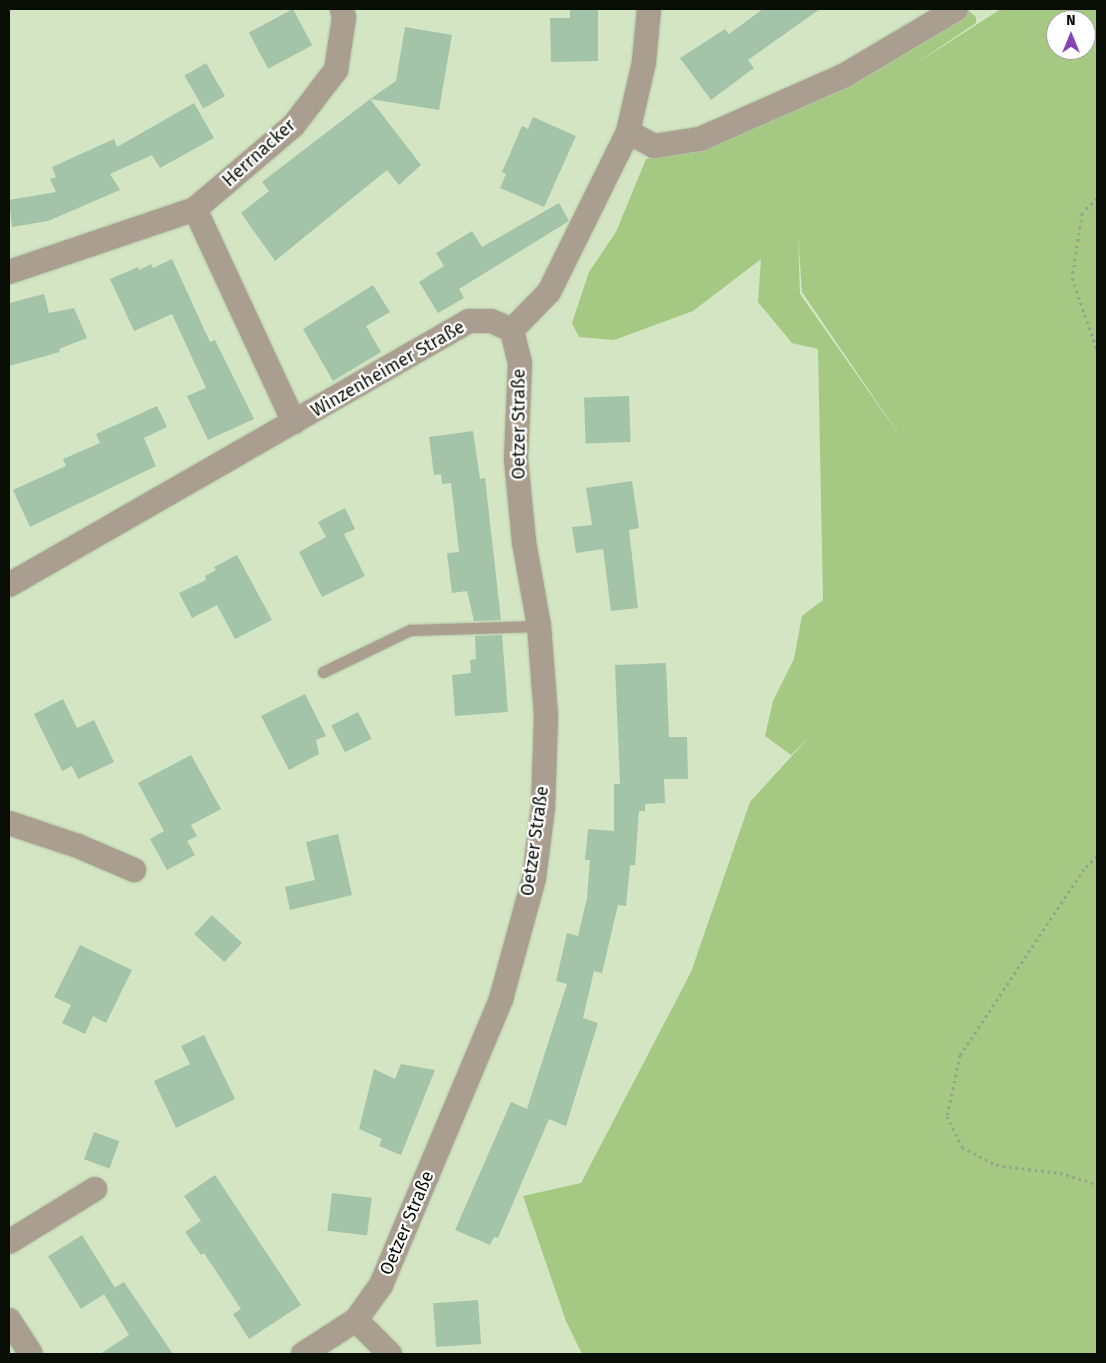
<!DOCTYPE html>
<html>
<head>
<meta charset="utf-8">
<style>
  body { margin:0 }
  #map { position:relative; width:1106px; height:1363px; overflow:hidden; background:#d3e5c2; font-family:"Fira Sans",sans-serif }
  div>[style] { position:absolute }
  .green>* { inset:0; background:#a5c982 }
  .building>* { inset:0; background:#a3c4a9; transform-origin:0 0 }
  .path>* { height:3px; margin-top:-1.5px; transform-origin:0; background:repeating-linear-gradient(90deg,#96a489 0 2.5px,transparent 0 6.5px) }
  .roads { filter:drop-shadow(0 0 1px #b3c3a4) drop-shadow(0 0 1px #b3c3a4) }
  .lane>* { height:11px; margin:-5.5px; padding:0 5.5px; transform-origin:5.5px; border-radius:5.5px; background:#aa9e91 }
  .street>* { height:24px; margin:-12px; padding:0 12px; transform-origin:12px; border-radius:12px; background:#aa9e91 }
  span { translate:-50% -50%; white-space:nowrap; text-align:center; line-height:1.15; -webkit-text-stroke:4.5px #fff; paint-order:stroke }
  .street-label { font-size:18px; color:#080e04 }
  .frame { position:absolute; inset:0; border:10px solid #080e04; pointer-events:none }
  .north { position:absolute; left:1046px; top:10px; width:50px; height:50px; box-sizing:border-box; background:#fff; border:1px solid #9c9f9b; border-radius:50%; rotate:0deg; font-size:14px; font-weight:700; line-height:20px; text-align:center; color:#080e04 }
  .north::after { content:''; display:block; margin:auto; width:18px; height:22px; background:#8942b5; clip-path:polygon(50% 0,100% 100%,50% 72%,0 100%) }
</style>
</head>
<body>
<div id="map">
  <div class="green">
    <i style="clip-path:polygon(evenodd,966px 9px,976px 17px,976px 23px,909px 68px,1001px 9px,1097px 9px,1097px 1354px,582px 1354px,566px 1321px,523px 1196px,581px 1183px,691px 972px,750px 802px,810px 736px,791px 755px,765px 736px,773px 701px,794px 659px,802px 616px,823px 600px,818px 349px,792px 343px,758px 302px,761px 259px,693px 311px,614px 340px,579px 337px,572px 323px,589px 272px,616px 232px,646px 159px,663px 154px,692px 153px,966px 9px,1056px 20px,1086px 20px,1086px 50px,1056px 50px,1056px 20px,966px 9px,798px 235px,802px 292px,907px 446px,800px 294px,798px 235px)"></i>
  </div>
  <div class="building">
    <i style="left:293px;top:9px;width:41px;height:50px;rotate:62deg"></i>
    <i style="clip-path:polygon(570px 9px,598px 9px,598px 61px,551px 62px,550px 18px,570px 18px)"></i>
    <i style="clip-path:polygon(763px 9px,820px 9px,748px 60px,754px 68px,711px 100px,680px 58px,725px 29px,729px 34px)"></i>
    <i style="clip-path:polygon(405px 27px,452px 35px,439px 110px,370px 99px,396px 81px)"></i>
    <i style="left:206px;top:63px;width:38px;height:25px;rotate:60deg"></i>
    <i style="clip-path:polygon(370px 99px,421px 165px,399px 185px,387px 170px,275px 261px,241px 213px,269px 191px,262px 182px)"></i>
    <i style="clip-path:polygon(194px 103px,214px 138px,160px 168px,152px 155px,110px 174px,120px 190px,48px 221px,12px 227px,9px 200px,56px 192px,50px 179px,56px 177px,52px 167px,114px 139px,117px 147px)"></i>
    <i style="clip-path:polygon(533px 117px,576px 136px,544px 207px,500px 188px,506px 174px,502px 172px,522px 126px,528px 129px)"></i>
    <i style="clip-path:polygon(559px 203px,569px 221px,459px 289px,464px 298px,438px 313px,419px 282px,444px 266px,436px 253px,472px 231px,482px 247px)"></i>
    <i style="clip-path:polygon(172px 259px,210px 342px,215px 340px,254px 419px,208px 440px,187px 396px,206px 388px,172px 314px,134px 331px,110px 279px,138px 267px,139px 270px,151px 264px,153px 268px)"></i>
    <i style="clip-path:polygon(373px 285px,390px 312px,366px 326px,381px 352px,333px 381px,303px 329px)"></i>
    <i style="clip-path:polygon(44px 294px,49px 313px,74px 308px,87px 338px,59px 349px,60px 352px,9px 366px,9px 303px)"></i>
    <i style="left:629px;top:396px;width:46px;height:45px;rotate:88deg"></i>
    <i style="clip-path:polygon(157px 406px,167px 427px,144px 438px,156px 466px,30px 527px,13px 490px,66px 466px,63px 459px,100px 443px,96px 434px)"></i>
    <i style="clip-path:polygon(473px 431px,480px 479px,485px 478px,501px 620px,474px 621px,467px 591px,452px 593px,447px 553px,459px 552px,451px 483px,442px 484px,441px 474px,434px 475px,429px 437px)"></i>
    <i style="clip-path:polygon(632px 481px,639px 528px,629px 530px,638px 608px,611px 611px,603px 549px,576px 553px,572px 527px,592px 525px,586px 488px)"></i>
    <i style="clip-path:polygon(345px 508px,355px 529px,344px 534px,365px 576px,322px 597px,299px 552px,326px 537px,318px 522px)"></i>
    <i style="clip-path:polygon(237px 555px,272px 620px,235px 639px,217px 605px,192px 618px,179px 593px,206px 580px,205px 576px,216px 570px,214px 567px)"></i>
    <i style="clip-path:polygon(502px 635px,508px 712px,455px 716px,452px 675px,471px 673px,470px 660px,476px 659px,475px 636px)"></i>
    <i style="clip-path:polygon(666px 663px,669px 737px,687px 737px,688px 779px,664px 779px,665px 803px,645px 804px,645px 811px,639px 811px,635px 865px,630px 865px,626px 906px,618px 905px,602px 973px,594px 971px,583px 1018px,598px 1023px,566px 1126px,549px 1119px,498px 1238px,494px 1237px,490px 1245px,455px 1230px,511px 1102px,527px 1109px,567px 984px,556px 981px,567px 933px,578px 936px,587px 898px,590px 860px,585px 860px,588px 829px,614px 831px,614px 784px,620px 784px,615px 665px)"></i>
    <i style="clip-path:polygon(305px 694px,326px 736px,316px 740px,319px 754px,289px 770px,261px 716px)"></i>
    <i style="clip-path:polygon(63px 699px,77px 728px,94px 720px,114px 762px,78px 779px,72px 766px,62px 771px,34px 714px)"></i>
    <i style="left:358px;top:712px;width:30px;height:30px;rotate:63deg"></i>
    <i style="clip-path:polygon(191px 755px,221px 809px,191px 825px,197px 836px,187px 841px,195px 855px,167px 870px,150px 839px,164px 831px,138px 783px)"></i>
    <i style="clip-path:polygon(338px 834px,352px 895px,290px 910px,285px 887px,315px 880px,306px 842px)"></i>
    <i style="left:212px;top:915px;width:41px;height:26px;rotate:43deg"></i>
    <i style="clip-path:polygon(80px 945px,132px 970px,106px 1023px,93px 1016px,85px 1034px,62px 1023px,71px 1005px,54px 997px)"></i>
    <i style="clip-path:polygon(204px 1035px,235px 1099px,176px 1128px,154px 1081px,190px 1064px,181px 1046px)"></i>
    <i style="clip-path:polygon(401px 1064px,435px 1070px,401px 1155px,379px 1146px,382px 1139px,359px 1129px,374px 1069px,395px 1079px)"></i>
    <i style="left:94px;top:1132px;width:27px;height:29px;rotate:20deg"></i>
    <i style="clip-path:polygon(215px 1175px,301px 1305px,249px 1339px,233px 1314px,241px 1309px,204px 1253px,201px 1255px,185px 1232px,201px 1221px,184px 1196px)"></i>
    <i style="left:332px;top:1193px;width:40px;height:38px;rotate:7deg"></i>
    <i style="left:82px;top:1235px;width:62px;height:40px;rotate:58deg"></i>
    <i style="clip-path:polygon(124px 1282px,173px 1354px,100px 1354px,129px 1335px,104px 1294px)"></i>
    <i style="left:478px;top:1300px;width:44px;height:45px;rotate:86deg"></i>
  </div>
  <div class="path">
    <i style="left:1097px;top:198px;width:21px;rotate:135deg"></i>
    <i style="left:1082px;top:213px;width:66px;rotate:98.7deg"></i>
    <i style="left:1072px;top:278px;width:76px;rotate:70.9deg"></i>
    <i style="left:1097px;top:856px;width:18px;rotate:135deg"></i>
    <i style="left:1084px;top:869px;width:224px;rotate:123.7deg"></i>
    <i style="left:960px;top:1055px;width:62px;rotate:102deg"></i>
    <i style="left:947px;top:1116px;width:34px;rotate:64deg"></i>
    <i style="left:962px;top:1147px;width:38px;rotate:28deg"></i>
    <i style="left:996px;top:1165px;width:64px;rotate:7.1deg"></i>
    <i style="left:1060px;top:1173px;width:39px;rotate:17deg"></i>
  </div>
  <div class="roads">
    <div class="lane">
      <i style="left:323px;top:672px;width:97px;rotate:-25.8deg"></i>
      <i style="left:410px;top:630px;width:129px;rotate:-1.8deg"></i>
    </div>
    <div class="street">
      <i style="left:628px;top:132px;width:30px;rotate:28deg"></i>
      <i style="left:654px;top:146px;width:47px;rotate:-8.7deg"></i>
      <i style="left:700px;top:139px;width:158px;rotate:-23.8deg"></i>
      <i style="left:845px;top:75px;width:129px;rotate:-30.7deg"></i>
      <i style="left:195px;top:209px;width:235px;rotate:65.1deg"></i>
      <i style="left:9px;top:272px;width:196px;rotate:-18.7deg"></i>
      <i style="left:195px;top:209px;width:128px;rotate:-40.3deg"></i>
      <i style="left:293px;top:126px;width:71px;rotate:-52.5deg"></i>
      <i style="left:336px;top:70px;width:53px;rotate:-81.3deg"></i>
      <i style="left:344px;top:18px;width:9px;rotate:-103deg"></i>
      <i style="left:512px;top:330px;width:53px;rotate:-45.8deg"></i>
      <i style="left:549px;top:292px;width:178px;rotate:-63.7deg"></i>
      <i style="left:628px;top:132px;width:72px;rotate:-77.1deg"></i>
      <i style="left:644px;top:62px;width:53px;rotate:-84.6deg"></i>
      <i style="left:9px;top:585px;width:530px;rotate:-29.85deg"></i>
      <i style="left:469px;top:321px;width:22px"></i>
      <i style="left:491px;top:321px;width:23px;rotate:23deg"></i>
      <i style="left:9px;top:823px;width:73px;rotate:18.4deg"></i>
      <i style="left:78px;top:846px;width:61px;rotate:23.2deg"></i>
      <i style="left:9px;top:1242px;width:101px;rotate:-31.6deg"></i>
      <i style="left:9px;top:1320px;width:40px;rotate:57.1deg"></i>
      <i style="left:356px;top:1320px;width:48px;rotate:45deg"></i>
      <i style="left:303px;top:1354px;width:63px;rotate:-32.7deg"></i>
      <i style="left:356px;top:1320px;width:43px;rotate:-54.5deg"></i>
      <i style="left:381px;top:1285px;width:310px;rotate:-67.2deg"></i>
      <i style="left:501px;top:999px;width:125px;rotate:-74.7deg"></i>
      <i style="left:534px;top:878px;width:71px;rotate:-82.7deg"></i>
      <i style="left:543px;top:808px;width:92px;rotate:-88.1deg"></i>
      <i style="left:546px;top:716px;width:90px;rotate:-94.4deg"></i>
      <i style="left:539px;top:626px;width:85px;rotate:-100.1deg"></i>
      <i style="left:524px;top:542px;width:83px;rotate:-95.5deg"></i>
      <i style="left:516px;top:459px;width:96px;rotate:-87.6deg"></i>
      <i style="left:520px;top:363px;width:34px;rotate:-104deg"></i>
    </div>
  </div>
  <div class="street-label">
    <span style="left:259px;top:153px;rotate:-42deg">Herrnacker</span>
    <span style="left:388px;top:369px;rotate:-30deg">Winzenheimer Straße</span>
    <span style="left:519px;top:424px;rotate:-90deg">Oetzer Straße</span>
    <span style="left:535px;top:841px;rotate:-82deg">Oetzer Straße</span>
    <span style="left:407px;top:1223px;rotate:-67deg">Oetzer Straße</span>
  </div>
  <div class="frame"></div>
  <div class="north">N</div>
</div>
</body>
</html>
